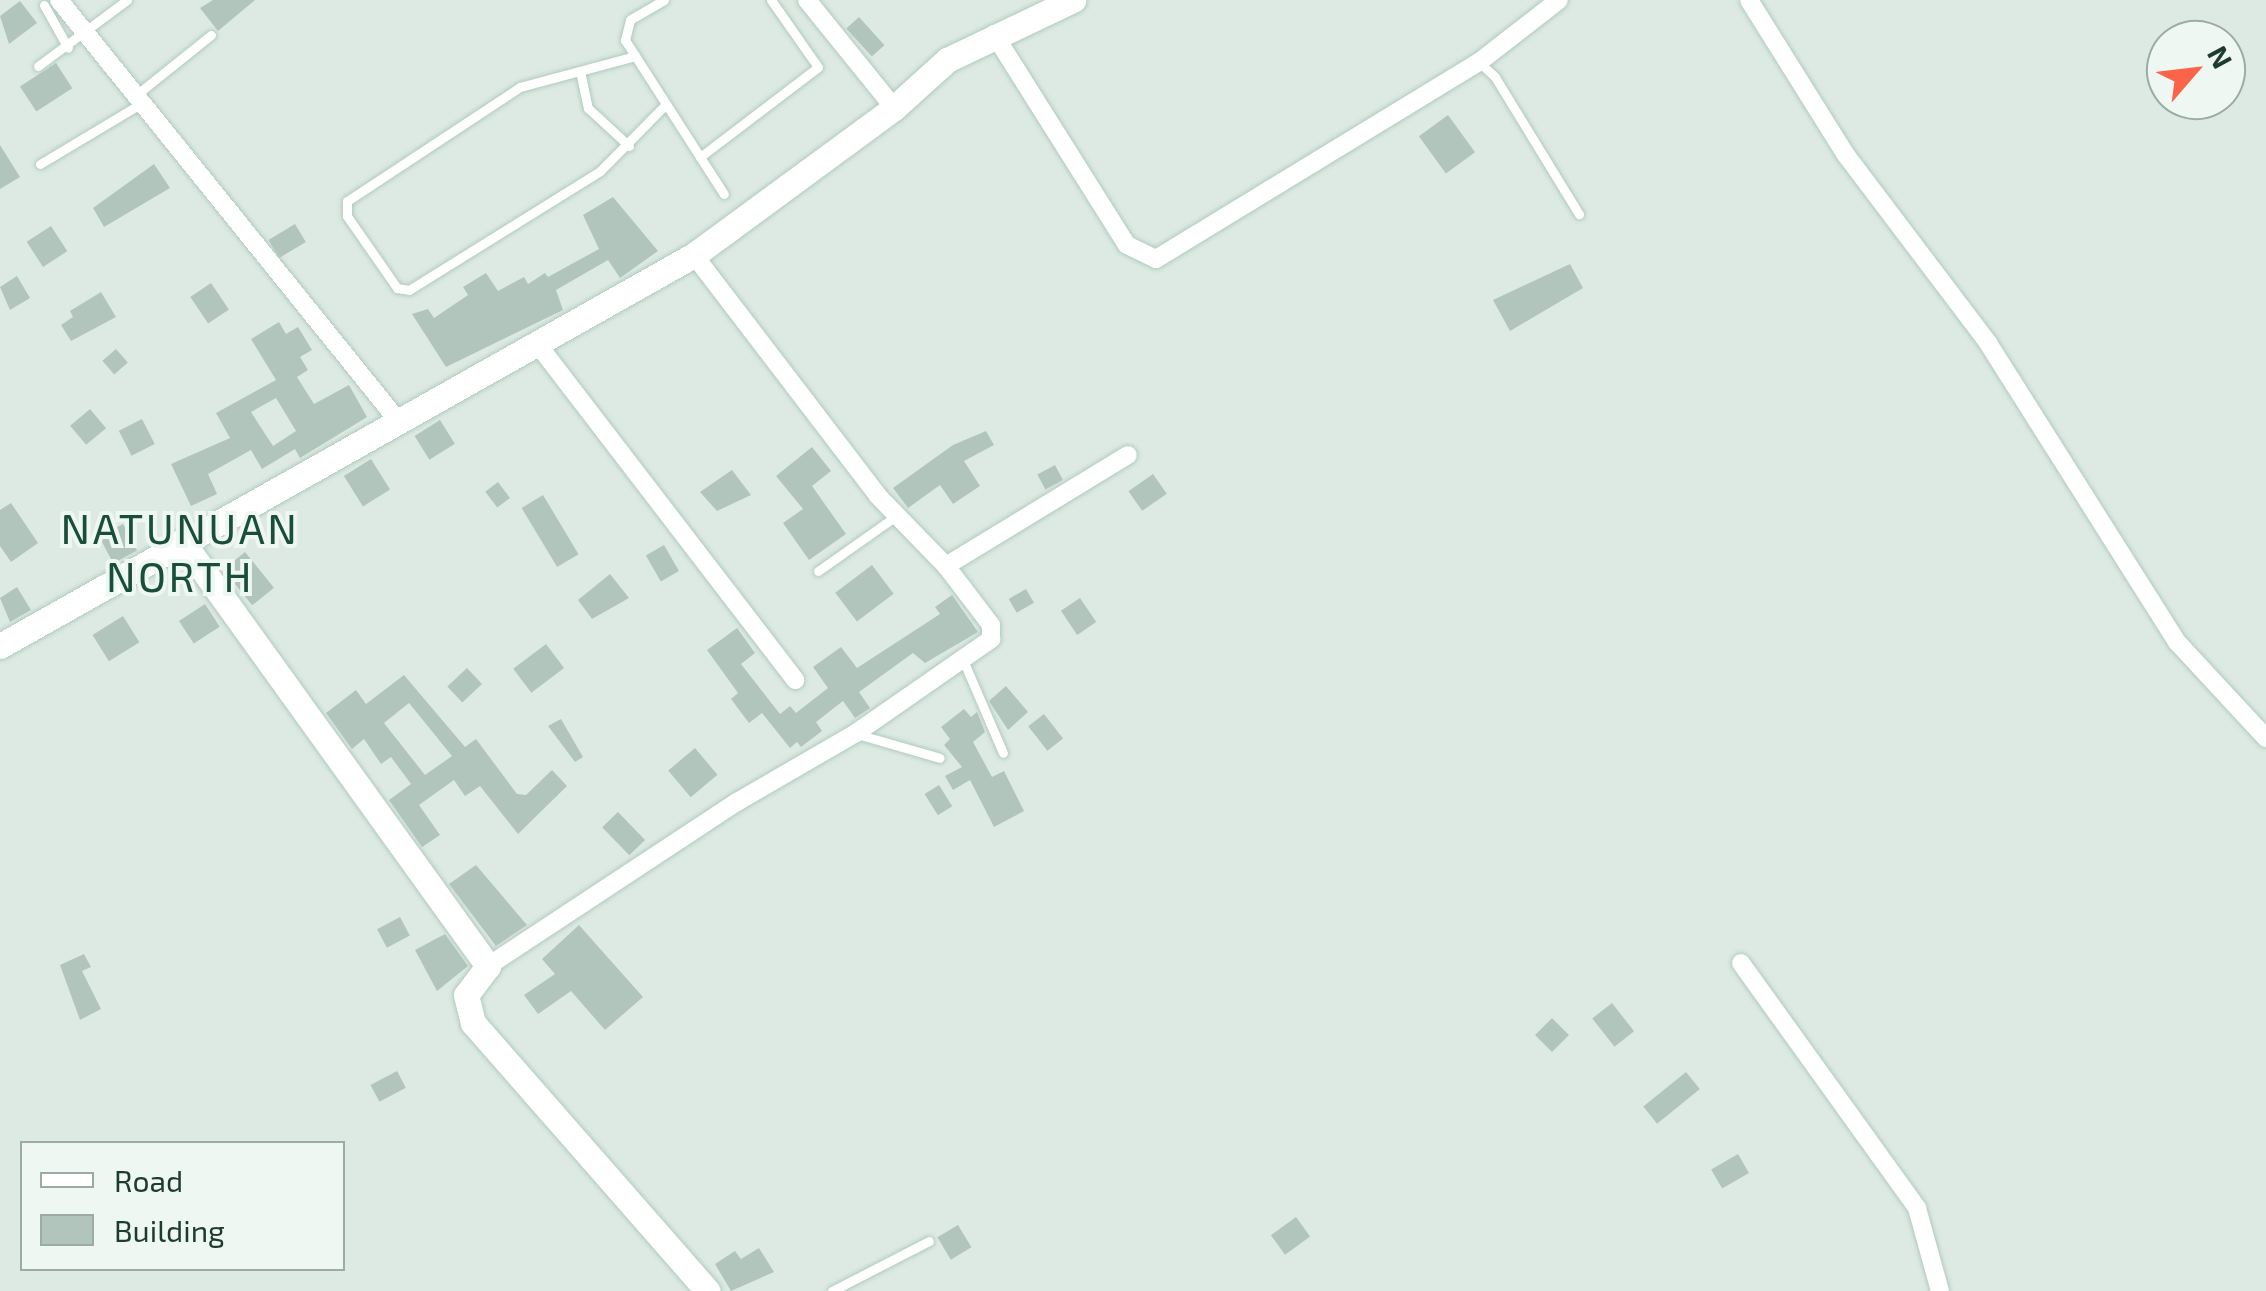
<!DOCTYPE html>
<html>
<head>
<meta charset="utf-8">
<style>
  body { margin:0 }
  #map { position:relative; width:2266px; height:1291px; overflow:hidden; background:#ddeae3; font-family:"Exo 2",sans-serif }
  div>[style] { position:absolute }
  .building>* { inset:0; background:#b2c5bc; transform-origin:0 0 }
  .roads { filter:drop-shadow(0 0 2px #b0cbbe) drop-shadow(0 0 2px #b0cbbe) }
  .lane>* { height:9px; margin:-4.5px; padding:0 4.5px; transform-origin:4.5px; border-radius:4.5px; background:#fff }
  .street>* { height:18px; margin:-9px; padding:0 9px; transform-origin:9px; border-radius:9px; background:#fff }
  .secondary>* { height:25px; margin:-12.5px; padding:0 12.5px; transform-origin:12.5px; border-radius:12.5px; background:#fff }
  span { translate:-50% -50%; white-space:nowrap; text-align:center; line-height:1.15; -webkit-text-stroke:8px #eef7f1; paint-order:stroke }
  .quarter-label { font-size:42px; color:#194e3c; letter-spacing:2.5px }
  .legend { position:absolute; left:20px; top:1141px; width:325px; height:130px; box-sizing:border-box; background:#eef7f1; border:2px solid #9baca4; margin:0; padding:12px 18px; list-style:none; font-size:30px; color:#1e3b30 }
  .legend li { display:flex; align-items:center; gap:20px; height:50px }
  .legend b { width:50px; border:2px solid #9baca4 }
  .north { position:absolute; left:2146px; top:20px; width:100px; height:100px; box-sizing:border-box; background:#eef7f1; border:2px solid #9baca4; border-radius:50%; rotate:62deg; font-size:28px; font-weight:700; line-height:40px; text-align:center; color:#1e3b30 }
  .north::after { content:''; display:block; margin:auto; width:35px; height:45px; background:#fc6449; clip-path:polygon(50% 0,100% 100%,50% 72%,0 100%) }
</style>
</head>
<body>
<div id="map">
  <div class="building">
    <i style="clip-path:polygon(213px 0,255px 0,218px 31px,200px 8px)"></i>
    <i style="clip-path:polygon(20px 1px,37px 23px,9px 44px,0 16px)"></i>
    <i style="left:859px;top:17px;width:38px;height:17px;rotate:48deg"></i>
    <i style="left:56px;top:63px;width:30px;height:43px;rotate:57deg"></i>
    <i style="left:1448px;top:115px;width:46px;height:36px;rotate:54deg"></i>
    <i style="clip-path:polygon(0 145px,20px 177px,0 189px)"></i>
    <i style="clip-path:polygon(154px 164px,170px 188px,104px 227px,93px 208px)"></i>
    <i style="clip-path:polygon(613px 197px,658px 251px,620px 278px,608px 260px,556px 290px,563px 310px,446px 367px,412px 314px,428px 309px,434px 318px,468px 295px,463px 287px,486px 273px,498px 291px,524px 277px,528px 284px,545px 273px,548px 277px,599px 249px,583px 215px)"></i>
    <i style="left:295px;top:224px;width:21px;height:31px;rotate:59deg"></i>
    <i style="left:51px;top:226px;width:30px;height:29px;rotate:57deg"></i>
    <i style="clip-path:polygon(1570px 264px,1583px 288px,1510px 331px,1493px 300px)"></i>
    <i style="clip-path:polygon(17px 276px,30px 298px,10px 310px,0 287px)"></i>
    <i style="left:211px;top:283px;width:32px;height:25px;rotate:56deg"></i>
    <i style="clip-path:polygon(101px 292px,116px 317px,71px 341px,61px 325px,73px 317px,70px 311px)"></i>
    <i style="clip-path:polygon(evenodd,279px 322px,286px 334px,298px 327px,312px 350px,300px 357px,308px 370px,297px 377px,314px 404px,349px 385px,367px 417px,300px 458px,295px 449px,262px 469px,251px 450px,208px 474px,217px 494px,191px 506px,171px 464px,230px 438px,216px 413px,276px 380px,251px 339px,279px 322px,276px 398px,296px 431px,273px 446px,251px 412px,276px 398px)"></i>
    <i style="left:116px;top:349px;width:18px;height:18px;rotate:49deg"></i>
    <i style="left:90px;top:409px;width:25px;height:26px;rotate:50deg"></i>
    <i style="left:142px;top:419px;width:28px;height:26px;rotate:63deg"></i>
    <i style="left:440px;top:420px;width:28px;height:30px;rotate:58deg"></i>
    <i style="clip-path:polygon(986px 431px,994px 445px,964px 461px,980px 486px,953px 504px,940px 485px,908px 508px,893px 488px,953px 445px)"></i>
    <i style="clip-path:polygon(812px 447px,831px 471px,812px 486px,846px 534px,809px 560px,783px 523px,803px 509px,776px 476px)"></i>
    <i style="left:371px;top:459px;width:36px;height:32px;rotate:58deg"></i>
    <i style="left:1055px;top:465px;width:17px;height:20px;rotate:62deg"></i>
    <i style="clip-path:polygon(732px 470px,751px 495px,717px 511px,700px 492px)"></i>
    <i style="left:1153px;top:474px;width:24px;height:30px;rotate:55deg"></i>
    <i style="left:498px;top:482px;width:20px;height:16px;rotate:53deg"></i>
    <i style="left:543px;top:495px;width:69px;height:25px;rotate:59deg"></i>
    <i style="clip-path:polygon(11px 503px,38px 543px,11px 562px,0 546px,0 510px)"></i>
    <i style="left:123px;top:524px;width:30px;height:27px;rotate:62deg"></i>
    <i style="left:664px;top:545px;width:30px;height:21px;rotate:60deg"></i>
    <i style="left:245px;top:552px;width:46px;height:28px;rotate:51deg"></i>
    <i style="left:872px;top:565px;width:36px;height:46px;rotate:53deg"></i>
    <i style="clip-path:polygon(610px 574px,629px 598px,592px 619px,578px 600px)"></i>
    <i style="clip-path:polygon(17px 587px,31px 610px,10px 622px,0 598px)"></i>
    <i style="left:1026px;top:589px;width:16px;height:20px;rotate:60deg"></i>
    <i style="clip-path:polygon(952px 595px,978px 632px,925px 663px,913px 653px,859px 692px,870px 708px,855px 718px,843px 701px,816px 722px,822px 731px,801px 747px,797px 742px,790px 748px,762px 713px,749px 723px,731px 699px,738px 693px,707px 650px,737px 628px,755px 653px,741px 664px,780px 714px,790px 706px,796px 713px,828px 688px,813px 667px,841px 647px,857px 668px,940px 614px,935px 607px)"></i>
    <i style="left:1080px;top:598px;width:29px;height:23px;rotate:56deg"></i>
    <i style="left:205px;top:604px;width:27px;height:31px;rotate:57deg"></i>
    <i style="left:123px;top:616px;width:31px;height:36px;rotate:58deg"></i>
    <i style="left:546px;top:644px;width:30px;height:41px;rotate:53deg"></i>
    <i style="left:467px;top:668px;width:22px;height:27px;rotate:47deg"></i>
    <i style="clip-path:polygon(evenodd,404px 675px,465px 747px,476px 739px,517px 794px,526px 795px,552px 770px,567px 786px,518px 834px,480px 786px,465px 796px,454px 780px,419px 805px,440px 835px,422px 847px,389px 800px,411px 784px,391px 757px,381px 764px,364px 739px,352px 749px,326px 713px,356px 690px,366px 704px,404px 675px,409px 703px,452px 756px,425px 775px,384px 723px,409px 703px)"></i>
    <i style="clip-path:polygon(1006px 686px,1028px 712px,1008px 730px,989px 701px)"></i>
    <i style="clip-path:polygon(964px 709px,971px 717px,977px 712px,985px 732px,973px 742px,992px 777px,1004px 771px,1024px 811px,994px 827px,970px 780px,953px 790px,945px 776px,962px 767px,944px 745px,950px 739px,941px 727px)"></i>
    <i style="left:1044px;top:714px;width:31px;height:20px;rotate:52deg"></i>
    <i style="clip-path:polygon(561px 719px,583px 757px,575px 762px,548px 726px)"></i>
    <i style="left:695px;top:748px;width:35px;height:35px;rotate:50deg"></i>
    <i style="left:939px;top:785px;width:25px;height:17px;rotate:58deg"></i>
    <i style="left:618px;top:812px;width:39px;height:22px;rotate:46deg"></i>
    <i style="clip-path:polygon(476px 865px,527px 925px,496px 946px,449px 884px)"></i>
    <i style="left:400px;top:917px;width:21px;height:26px;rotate:62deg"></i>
    <i style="clip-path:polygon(579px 925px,643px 997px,605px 1030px,571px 991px,538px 1014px,524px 995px,555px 974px,542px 959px)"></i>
    <i style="clip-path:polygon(445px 934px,468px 966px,437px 991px,415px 950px)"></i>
    <i style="clip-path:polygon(84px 954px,91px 967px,82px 971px,101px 1009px,80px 1020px,60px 965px)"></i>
    <i style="left:1612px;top:1003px;width:36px;height:25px;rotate:52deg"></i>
    <i style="left:1552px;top:1018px;width:24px;height:24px;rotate:45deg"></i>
    <i style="left:397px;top:1071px;width:19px;height:30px;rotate:62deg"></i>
    <i style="left:1686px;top:1072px;width:22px;height:55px;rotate:51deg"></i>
    <i style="left:1738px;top:1154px;width:22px;height:31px;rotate:60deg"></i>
    <i style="left:1296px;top:1217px;width:24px;height:31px;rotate:54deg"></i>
    <i style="left:958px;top:1225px;width:26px;height:24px;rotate:59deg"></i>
    <i style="clip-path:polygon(759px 1248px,774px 1272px,731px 1291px,715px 1264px,735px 1251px,741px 1259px)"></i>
  </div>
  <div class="roads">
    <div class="lane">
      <i style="left:664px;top:0;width:39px;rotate:150deg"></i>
      <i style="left:630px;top:20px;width:21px;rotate:104deg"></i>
      <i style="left:625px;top:40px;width:183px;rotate:57.3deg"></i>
      <i style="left:44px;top:5px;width:49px;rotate:60.8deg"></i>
      <i style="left:635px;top:56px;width:119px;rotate:164.9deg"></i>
      <i style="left:520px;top:87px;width:207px;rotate:146.6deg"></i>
      <i style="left:347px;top:201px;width:15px;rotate:90deg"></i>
      <i style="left:347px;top:216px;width:88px;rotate:55.2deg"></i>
      <i style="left:397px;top:288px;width:12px;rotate:9deg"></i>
      <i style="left:409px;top:290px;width:225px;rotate:-31.9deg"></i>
      <i style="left:600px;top:171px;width:94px;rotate:-45.4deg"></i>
      <i style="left:1479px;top:62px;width:22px;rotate:43deg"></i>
      <i style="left:1495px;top:77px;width:161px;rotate:58.5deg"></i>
      <i style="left:38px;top:66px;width:111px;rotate:-36.6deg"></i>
      <i style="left:580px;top:71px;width:38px;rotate:78deg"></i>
      <i style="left:588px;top:108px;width:56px;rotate:42.8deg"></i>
      <i style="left:136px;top:95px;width:96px;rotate:-38.7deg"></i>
      <i style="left:700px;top:157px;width:148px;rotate:-37.3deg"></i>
      <i style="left:818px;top:67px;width:82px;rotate:-125deg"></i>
      <i style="left:40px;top:164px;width:119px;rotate:-30.9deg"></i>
      <i style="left:818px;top:571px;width:95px;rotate:-35.2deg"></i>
      <i style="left:963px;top:660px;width:101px;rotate:66.7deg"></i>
      <i style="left:857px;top:734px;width:86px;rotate:16.1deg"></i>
      <i style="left:832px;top:1291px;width:109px;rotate:-27.3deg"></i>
    </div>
    <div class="street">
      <i style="left:59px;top:0;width:542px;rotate:51.14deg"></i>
      <i style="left:807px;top:0;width:139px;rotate:51.1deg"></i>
      <i style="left:1749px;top:0;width:183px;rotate:58deg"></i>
      <i style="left:1846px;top:155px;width:236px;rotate:52.9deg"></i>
      <i style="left:1988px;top:343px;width:354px;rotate:57.7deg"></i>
      <i style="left:2177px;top:642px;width:131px;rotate:47.2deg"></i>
      <i style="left:994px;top:34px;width:249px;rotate:57.8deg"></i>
      <i style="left:1127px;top:245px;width:32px;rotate:26deg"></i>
      <i style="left:1156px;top:259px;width:378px;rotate:-31.4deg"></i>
      <i style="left:1479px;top:62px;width:101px;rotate:-37.8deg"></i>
      <i style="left:694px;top:255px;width:303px;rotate:52.6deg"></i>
      <i style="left:878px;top:496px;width:98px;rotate:45.8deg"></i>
      <i style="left:539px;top:346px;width:421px;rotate:52.5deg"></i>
      <i style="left:1741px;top:963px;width:302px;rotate:54.3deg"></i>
      <i style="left:1917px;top:1208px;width:86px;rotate:74.5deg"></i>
      <i style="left:488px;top:966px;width:298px;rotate:-33.4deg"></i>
      <i style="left:737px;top:802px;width:138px;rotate:-30.1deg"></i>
      <i style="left:856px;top:733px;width:165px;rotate:-34.8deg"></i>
      <i style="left:991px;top:639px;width:14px;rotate:-90deg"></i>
      <i style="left:991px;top:625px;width:74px;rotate:-127.3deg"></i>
      <i style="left:946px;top:566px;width:213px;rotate:-31.4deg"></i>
    </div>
    <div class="secondary">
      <i style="left:182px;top:541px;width:524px;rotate:54.25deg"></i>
      <i style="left:488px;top:966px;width:36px;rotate:127deg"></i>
      <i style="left:466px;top:995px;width:29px;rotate:76deg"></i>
      <i style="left:473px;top:1023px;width:356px;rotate:48.8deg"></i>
      <i style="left:0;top:646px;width:797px;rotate:-29.4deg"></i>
      <i style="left:694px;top:255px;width:248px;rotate:-36.3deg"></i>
      <i style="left:894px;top:108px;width:72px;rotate:-42.2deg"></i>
      <i style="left:947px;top:60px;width:140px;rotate:-25.5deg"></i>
    </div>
  </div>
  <div class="quarter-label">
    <span style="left:180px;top:551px">NATUNUAN<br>NORTH</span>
  </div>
  <ul class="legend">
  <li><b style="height:12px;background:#fff"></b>Road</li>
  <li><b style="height:28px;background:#b2c5bc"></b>Building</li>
  </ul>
  <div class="north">N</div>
</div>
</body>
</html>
